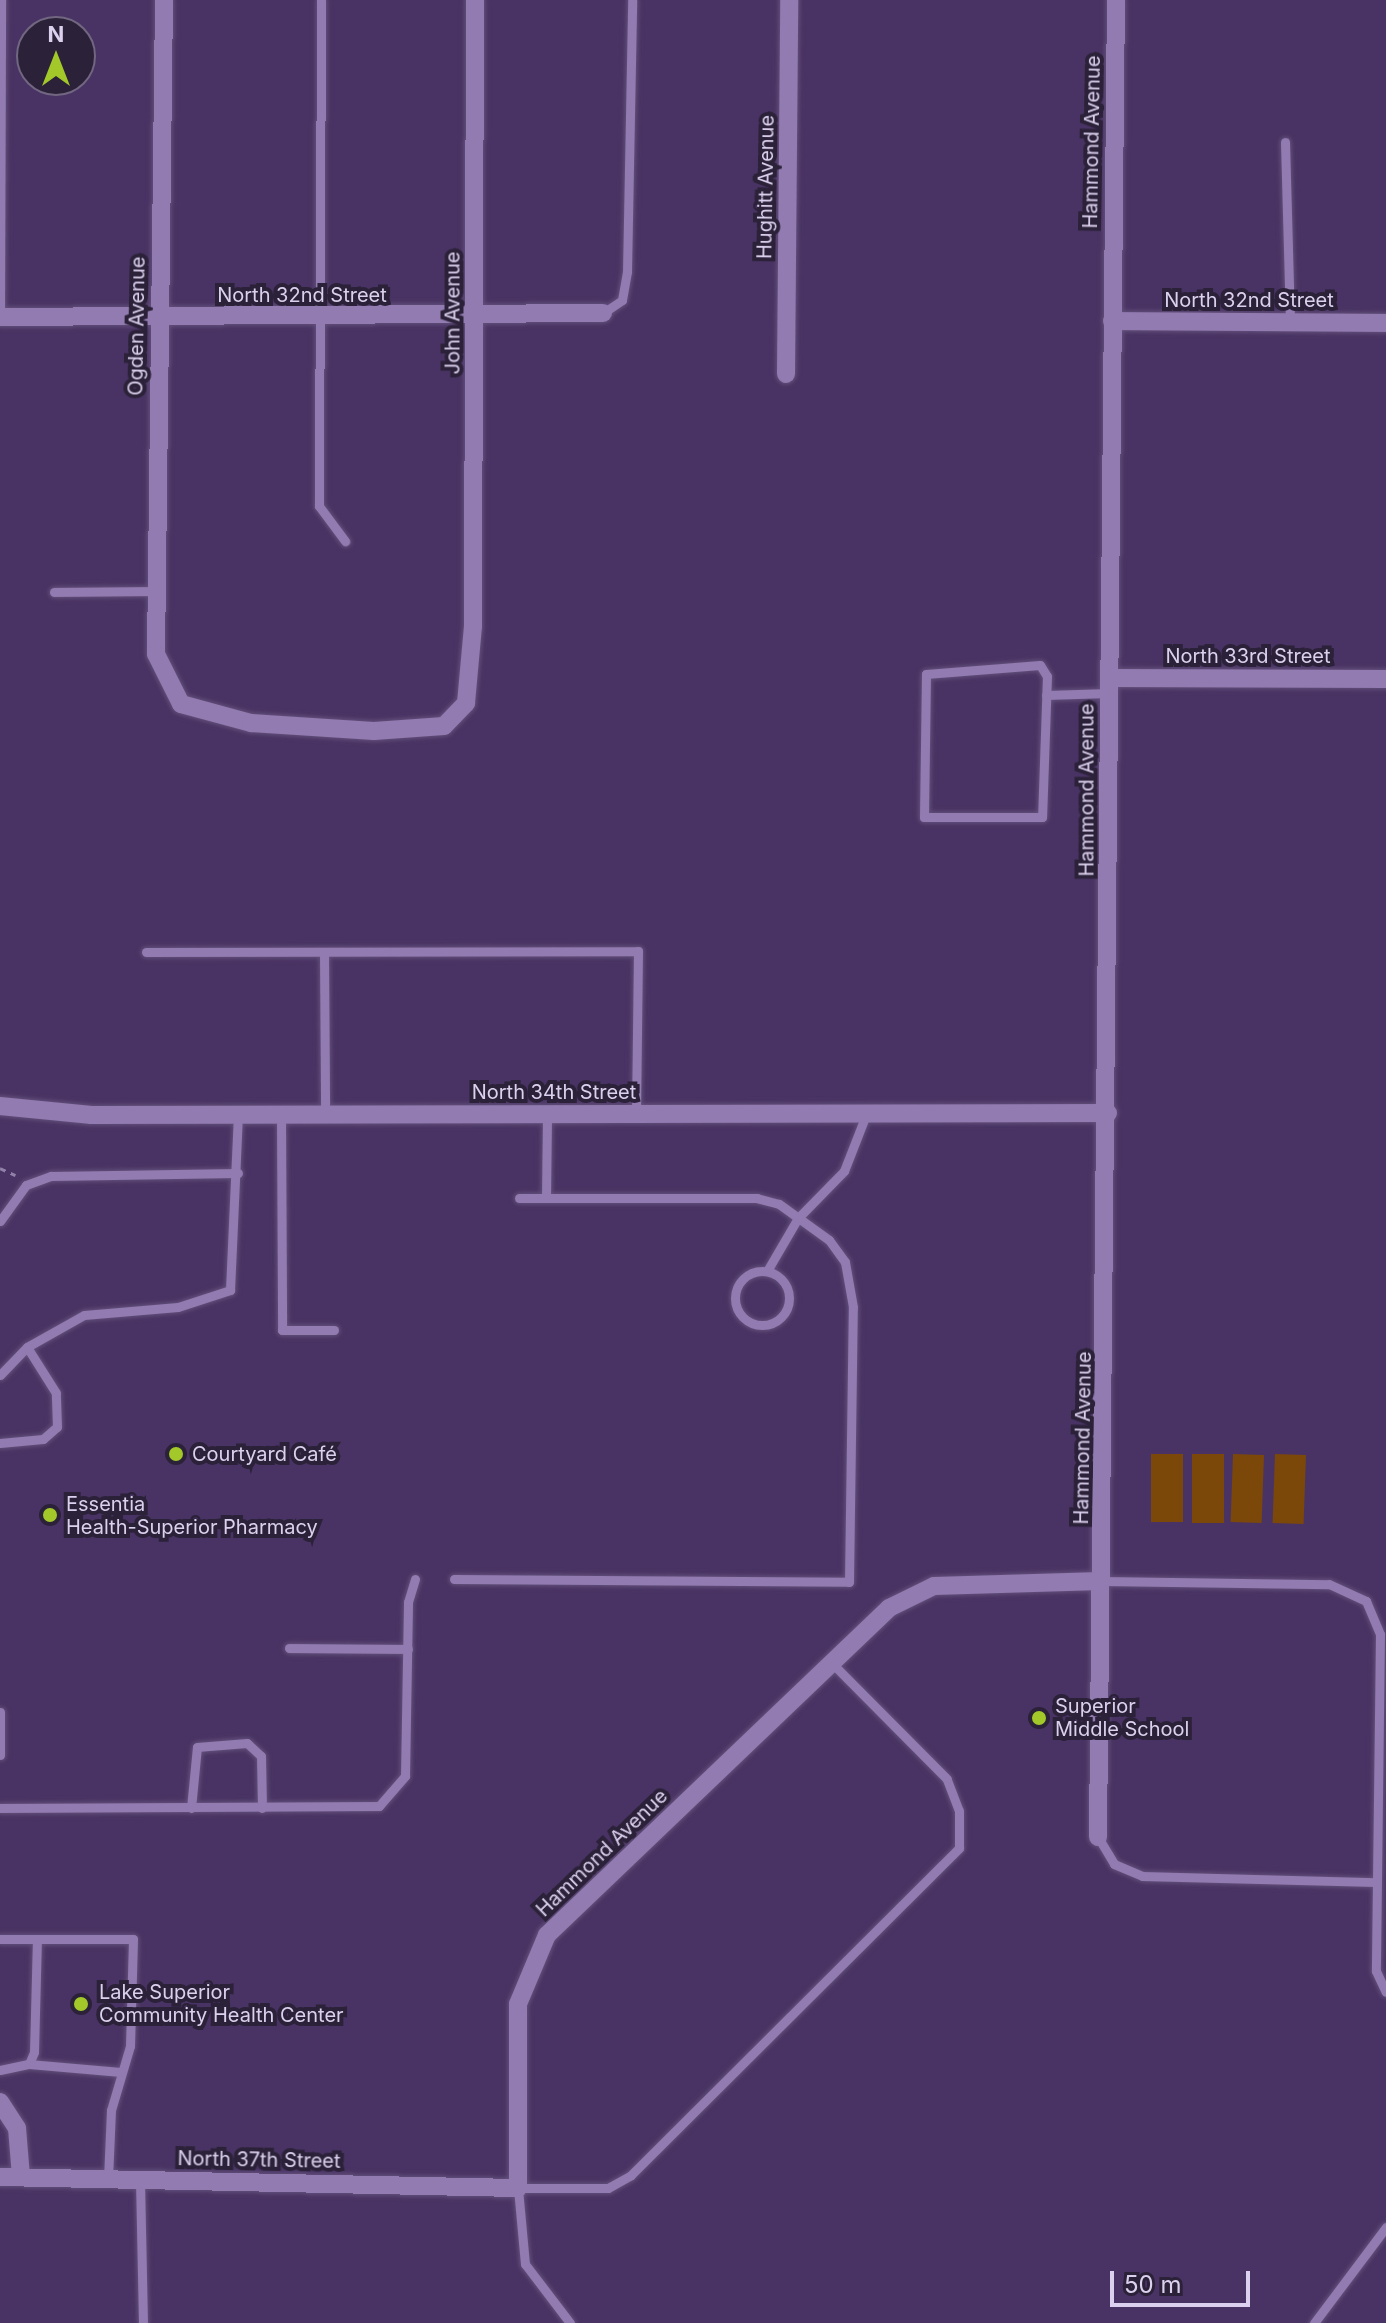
<!DOCTYPE html>
<html>
<head>
<meta charset="utf-8">
<style>
  body { margin:0 }
  #map { position:relative; width:1386px; height:2323px; overflow:hidden; background:#493364; font-family:Inter,sans-serif }
  div>[style] { position:absolute }
  .green>* { inset:0; background:#7b480a; transform-origin:0 0 }
  .path>* { height:3px; margin-top:-1.5px; transform-origin:0; background:repeating-linear-gradient(90deg,#9180a7 0 6px,transparent 0 12px) }
  .roads { filter:drop-shadow(0 0 2px #63507a) drop-shadow(0 0 2px #63507a) }
  .lane>* { height:9px; margin:-4.5px; padding:0 4.5px; transform-origin:4.5px; border-radius:4.5px; background:#927bb1 }
  .lane>.ring { margin:-4.5px; padding:0; box-sizing:content-box; background:none; border:9px solid #927bb1; border-radius:50% }
  .street>* { height:18px; margin:-9px; padding:0 9px; transform-origin:9px; border-radius:9px; background:#927bb1 }
  .dots>* { width:22px; height:22px; translate:-50% -50%; box-sizing:border-box; border:4px solid #2b2138; border-radius:50% }
  span { translate:-50% -50%; white-space:nowrap; text-align:center; line-height:1.15; -webkit-text-stroke:8px #2b2138; paint-order:stroke }
  .street-label { font-size:20px; color:#dbd0ed }
  .poi-label { font-size:20px; color:#dbd0ed }
  .left { translate:0 -50%; text-align:left }
  .north { position:absolute; left:16px; top:16px; width:80px; height:80px; box-sizing:border-box; background:#2b2138; border:2px solid #716780; border-radius:50%; rotate:0deg; font-size:22px; font-weight:700; line-height:32px; text-align:center; color:#dbd0ed }
  .north::after { content:''; display:block; margin:auto; width:28px; height:36px; background:#a2c929; clip-path:polygon(50% 0,100% 100%,50% 72%,0 100%) }
  .scale { position:absolute; left:1110px; top:2271px; width:140px; height:36px; box-sizing:border-box; border:4px solid #dbd0ed; border-top:0; padding-left:10px; font-size:24px; line-height:28px; white-space:nowrap; color:#dbd0ed; -webkit-text-stroke:6px #2b2138; paint-order:stroke }
</style>
</head>
<body>
<div id="map">
  <div class="green">
    <i style="left:1151px;top:1454px;width:32px;height:68px"></i>
    <i style="left:1192px;top:1454px;width:32px;height:69px"></i>
    <i style="left:1233px;top:1454px;width:31px;height:68px;rotate:2deg"></i>
    <i style="left:1275px;top:1454px;width:31px;height:69px;rotate:2deg"></i>
  </div>
  <div class="path">
    <i style="left:0;top:1168px;width:17px;rotate:25deg"></i>
  </div>
  <div class="roads">
    <div class="lane">
      <i style="left:321px;top:0;width:506px;rotate:90.23deg"></i>
      <i style="left:319px;top:506px;width:44px;rotate:53.4deg"></i>
      <i style="left:1285px;top:142px;width:180px;rotate:88.4deg"></i>
      <i style="left:603px;top:313px;width:23px;rotate:-34deg"></i>
      <i style="left:622px;top:300px;width:28px;rotate:-80deg"></i>
      <i style="left:627px;top:272px;width:272px;rotate:-88.9deg"></i>
      <i style="left:0;top:317px;width:317px;rotate:-89.8deg"></i>
      <i style="left:54px;top:592px;width:102px;rotate:-0.6deg"></i>
      <i style="left:1040px;top:665px;width:13px;rotate:58deg"></i>
      <i style="left:1047px;top:676px;width:141px;rotate:92deg"></i>
      <i style="left:1042px;top:817px;width:118px;rotate:180deg"></i>
      <i style="left:924px;top:817px;width:143px;rotate:-89.2deg"></i>
      <i style="left:926px;top:674px;width:114px;rotate:-4.5deg"></i>
      <i style="left:1046px;top:695px;width:63px;rotate:-1.8deg"></i>
      <i style="left:146px;top:952px;width:492px;rotate:-0.1deg"></i>
      <i style="left:638px;top:951px;width:163px;rotate:90.7deg"></i>
      <i style="left:324px;top:952px;width:163px;rotate:89.6deg"></i>
      <i style="left:281px;top:1115px;width:215px;rotate:89.7deg"></i>
      <i style="left:282px;top:1330px;width:52px"></i>
      <i style="left:546px;top:1198px;width:84px;rotate:-89.3deg"></i>
      <i style="left:0;top:1221px;width:44px;rotate:-54.2deg"></i>
      <i style="left:26px;top:1185px;width:27px;rotate:-20deg"></i>
      <i style="left:51px;top:1176px;width:187px;rotate:-0.9deg"></i>
      <i class="ring" style="left:735px;top:1271px;width:45px;height:45px"></i>
      <i style="left:767px;top:1271px;width:61px;rotate:-59.7deg"></i>
      <i style="left:798px;top:1218px;width:66px;rotate:-45.6deg"></i>
      <i style="left:844px;top:1171px;width:63px;rotate:-68.7deg"></i>
      <i style="left:0;top:1375px;width:39px;rotate:-46deg"></i>
      <i style="left:27px;top:1347px;width:65px;rotate:-29.3deg"></i>
      <i style="left:84px;top:1315px;width:94px;rotate:-4.9deg"></i>
      <i style="left:178px;top:1307px;width:55px;rotate:-18.1deg"></i>
      <i style="left:230px;top:1290px;width:176px;rotate:-87.4deg"></i>
      <i style="left:0;top:1443px;width:43px;rotate:-5.3deg"></i>
      <i style="left:43px;top:1439px;width:18px;rotate:-41deg"></i>
      <i style="left:57px;top:1427px;width:34px;rotate:-92deg"></i>
      <i style="left:56px;top:1393px;width:54px;rotate:-122.2deg"></i>
      <i style="left:454px;top:1579px;width:395px;rotate:0.4deg"></i>
      <i style="left:849px;top:1582px;width:275px;rotate:-89.2deg"></i>
      <i style="left:853px;top:1307px;width:46px;rotate:-100.1deg"></i>
      <i style="left:845px;top:1262px;width:27px;rotate:-126deg"></i>
      <i style="left:829px;top:1240px;width:62px;rotate:-144.2deg"></i>
      <i style="left:779px;top:1204px;width:23px;rotate:-165deg"></i>
      <i style="left:757px;top:1198px;width:238px;rotate:180deg"></i>
      <i style="left:1101px;top:1581px;width:228px;rotate:0.8deg"></i>
      <i style="left:1329px;top:1584px;width:41px;rotate:24.7deg"></i>
      <i style="left:1366px;top:1601px;width:36px;rotate:67deg"></i>
      <i style="left:1380px;top:1634px;width:337px;rotate:90.7deg"></i>
      <i style="left:1376px;top:1971px;width:23px;rotate:65deg"></i>
      <i style="left:289px;top:1648px;width:119px;rotate:0.5deg"></i>
      <i style="left:0;top:1712px;width:43px;rotate:90deg"></i>
      <i style="left:0;top:1808px;width:379px;rotate:-0.3deg"></i>
      <i style="left:379px;top:1806px;width:40px;rotate:-49deg"></i>
      <i style="left:405px;top:1776px;width:174px;rotate:-89deg"></i>
      <i style="left:408px;top:1602px;width:24px;rotate:-73deg"></i>
      <i style="left:191px;top:1808px;width:61px;rotate:-84.4deg"></i>
      <i style="left:197px;top:1747px;width:50px;rotate:-4.6deg"></i>
      <i style="left:247px;top:1743px;width:19px;rotate:43deg"></i>
      <i style="left:261px;top:1756px;width:52px;rotate:88.9deg"></i>
      <i style="left:1098px;top:1837px;width:31px;rotate:59deg"></i>
      <i style="left:1114px;top:1864px;width:30px;rotate:23deg"></i>
      <i style="left:1142px;top:1876px;width:234px;rotate:1.5deg"></i>
      <i style="left:0;top:1939px;width:133px"></i>
      <i style="left:133px;top:1939px;width:107px;rotate:91.6deg"></i>
      <i style="left:130px;top:2046px;width:67px;rotate:106.5deg"></i>
      <i style="left:111px;top:2110px;width:69px;rotate:92.5deg"></i>
      <i style="left:29px;top:2064px;width:92px;rotate:5deg"></i>
      <i style="left:0;top:2070px;width:30px;rotate:-12deg"></i>
      <i style="left:29px;top:2064px;width:13px;rotate:-67deg"></i>
      <i style="left:34px;top:2052px;width:113px;rotate:-88.5deg"></i>
      <i style="left:140px;top:2180px;width:143px;rotate:88.8deg"></i>
      <i style="left:570px;top:2323px;width:74px;rotate:-127.3deg"></i>
      <i style="left:525px;top:2264px;width:76px;rotate:-95.3deg"></i>
      <i style="left:518px;top:2188px;width:90px"></i>
      <i style="left:608px;top:2188px;width:26px;rotate:-29deg"></i>
      <i style="left:631px;top:2175px;width:463px;rotate:-44.9deg"></i>
      <i style="left:959px;top:1848px;width:37px;rotate:-90deg"></i>
      <i style="left:959px;top:1811px;width:34px;rotate:-111deg"></i>
      <i style="left:947px;top:1779px;width:163px;rotate:-134.8deg"></i>
      <i style="left:1314px;top:2323px;width:120px;rotate:-53.1deg"></i>
    </div>
    <div class="street">
      <i style="left:164px;top:0;width:654px;rotate:90.7deg"></i>
      <i style="left:156px;top:654px;width:56px;rotate:63.4deg"></i>
      <i style="left:181px;top:704px;width:73px;rotate:15.2deg"></i>
      <i style="left:251px;top:723px;width:123px;rotate:3.7deg"></i>
      <i style="left:374px;top:731px;width:70px;rotate:-4.1deg"></i>
      <i style="left:444px;top:726px;width:32px;rotate:-46deg"></i>
      <i style="left:466px;top:703px;width:77px;rotate:-84.8deg"></i>
      <i style="left:473px;top:626px;width:626px;rotate:-89.82deg"></i>
      <i style="left:0;top:317px;width:603px;rotate:-0.38deg"></i>
      <i style="left:1112px;top:321px;width:274px;rotate:0.4deg"></i>
      <i style="left:786px;top:374px;width:374px;rotate:-89.5deg"></i>
      <i style="left:1109px;top:678px;width:277px;rotate:0.2deg"></i>
      <i style="left:0;top:1106px;width:92px;rotate:5.6deg"></i>
      <i style="left:92px;top:1115px;width:1016px;rotate:-0.11deg"></i>
      <i style="left:1098px;top:1837px;width:1837px;rotate:-89.44deg"></i>
      <i style="left:0;top:2102px;width:31px;rotate:57deg"></i>
      <i style="left:17px;top:2128px;width:49px;rotate:85.3deg"></i>
      <i style="left:0;top:2177px;width:518px;rotate:1.22deg"></i>
      <i style="left:518px;top:2188px;width:184px;rotate:-90deg"></i>
      <i style="left:518px;top:2004px;width:75px;rotate:-67.2deg"></i>
      <i style="left:547px;top:1935px;width:473px;rotate:-43.7deg"></i>
      <i style="left:889px;top:1608px;width:50px;rotate:-26.1deg"></i>
      <i style="left:934px;top:1586px;width:167px;rotate:-1.7deg"></i>
    </div>
  </div>
  <div class="dots">
    <i style="left:176px;top:1454px;background:#a2c929"></i>
    <i style="left:50px;top:1515px;background:#a2c929"></i>
    <i style="left:1039px;top:1718px;background:#a2c929"></i>
    <i style="left:81px;top:2004px;background:#a2c929"></i>
  </div>
  <div class="street-label">
    <span style="left:1092px;top:142px;rotate:-89deg">Hammond Avenue</span>
    <span style="left:766px;top:187px;rotate:-89deg">Hughitt Avenue</span>
    <span style="left:302px;top:295px">North 32nd Street</span>
    <span style="left:1249px;top:300px">North 32nd Street</span>
    <span style="left:453px;top:313px;rotate:-90deg">John Avenue</span>
    <span style="left:137px;top:326px;rotate:-89deg">Ogden Avenue</span>
    <span style="left:1248px;top:656px">North 33rd Street</span>
    <span style="left:1087px;top:790px;rotate:-90deg">Hammond Avenue</span>
    <span style="left:554px;top:1092px">North 34th Street</span>
    <span style="left:1083px;top:1438px;rotate:-89deg">Hammond Avenue</span>
    <span style="left:602px;top:1853px;rotate:-44deg">Hammond Avenue</span>
    <span style="left:259px;top:2160px;rotate:1deg">North 37th Street</span>
  </div>
  <div class="poi-label">
    <span class="left" style="left:192px;top:1454px">Courtyard Café</span>
    <span class="left" style="left:66px;top:1516px">Essentia<br>Health-Superior Pharmacy</span>
    <span class="left" style="left:1055px;top:1718px">Superior<br>Middle School</span>
    <span class="left" style="left:99px;top:2004px">Lake Superior<br>Community Health Center</span>
  </div>
  <div class="north">N</div>
  <div class="scale">50 m</div>
</div>
</body>
</html>
